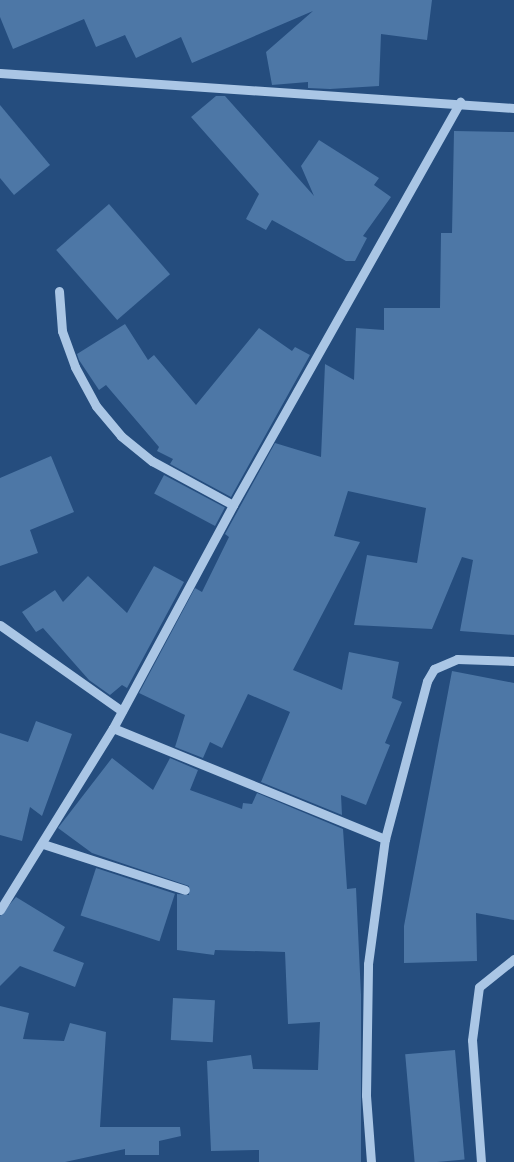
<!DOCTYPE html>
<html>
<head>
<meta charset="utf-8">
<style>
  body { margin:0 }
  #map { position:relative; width:514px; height:1162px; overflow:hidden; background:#254d7e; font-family:Montserrat,sans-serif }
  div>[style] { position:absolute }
  .building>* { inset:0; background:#4d77a6; transform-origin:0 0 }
  .minor>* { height:9px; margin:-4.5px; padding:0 4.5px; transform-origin:4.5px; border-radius:4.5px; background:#aac6e5 }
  span { translate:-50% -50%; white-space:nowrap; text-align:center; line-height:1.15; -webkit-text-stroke:4px #254d7e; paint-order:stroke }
</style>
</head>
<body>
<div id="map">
  <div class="building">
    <i style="clip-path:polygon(0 0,432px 0,427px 40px,381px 34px,379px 86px,330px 89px,308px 88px,308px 82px,272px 85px,266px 52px,313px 11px,192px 63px,181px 37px,136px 58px,125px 35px,96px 47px,84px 19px,13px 49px,0 17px)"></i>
    <i style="clip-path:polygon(216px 96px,225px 96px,314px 196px,301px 166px,319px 140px,379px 178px,374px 185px,391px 197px,363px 236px,367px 238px,355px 261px,346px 261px,272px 220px,266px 230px,246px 219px,259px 194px,191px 117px)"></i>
    <i style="clip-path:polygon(0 105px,50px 165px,14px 195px,0 178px)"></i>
    <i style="clip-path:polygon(454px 131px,514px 132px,514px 635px,460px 631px,473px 560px,462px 557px,432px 629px,354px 625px,367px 555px,417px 563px,426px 508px,348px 491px,334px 536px,360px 542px,293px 670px,342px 690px,349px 652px,399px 662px,392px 698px,402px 702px,385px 743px,390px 745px,366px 805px,341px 795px,342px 815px,261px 782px,290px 712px,248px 694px,222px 748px,210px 742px,203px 758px,175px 747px,185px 715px,139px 693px,195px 588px,202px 592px,229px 537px,225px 534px,275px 443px,321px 457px,325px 364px,354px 380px,356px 328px,384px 330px,384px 308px,440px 308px,441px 233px,452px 233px)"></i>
    <i style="left:109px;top:204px;width:93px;height:70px;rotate:49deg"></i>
    <i style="clip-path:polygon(125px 324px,148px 360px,154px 355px,196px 405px,259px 328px,292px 351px,295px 347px,310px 355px,231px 497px,170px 464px,173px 459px,157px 451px,159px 447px,106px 385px,99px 390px,79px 360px,77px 354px)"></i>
    <i style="clip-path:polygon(51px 456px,74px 512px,30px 530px,38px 553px,0 566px,0 478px)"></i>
    <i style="left:164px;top:475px;width:69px;height:21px;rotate:28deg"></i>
    <i style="clip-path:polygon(154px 566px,184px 582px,127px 688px,122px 685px,110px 695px,89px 680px,43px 628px,36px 632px,22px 612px,55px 590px,63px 602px,88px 576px,127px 613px)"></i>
    <i style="clip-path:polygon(452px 671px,514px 683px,514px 920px,476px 913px,477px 961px,404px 963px,404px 926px)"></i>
    <i style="clip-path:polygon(36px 721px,72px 734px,42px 816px,30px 807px,22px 841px,0 835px,0 733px,28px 742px)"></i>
    <i style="clip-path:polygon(112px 758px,153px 790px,170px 758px,198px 770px,190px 790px,242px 809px,243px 803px,252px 804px,257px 793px,343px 829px,347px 889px,356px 888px,361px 995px,361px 1162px,259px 1162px,259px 1150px,211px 1151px,207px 1061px,251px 1055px,253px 1069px,318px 1070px,320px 1022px,288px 1024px,285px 952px,215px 950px,214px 955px,177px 950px,177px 894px,189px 895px,189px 886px,92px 853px,58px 828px)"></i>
    <i style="left:96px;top:868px;width:83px;height:50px;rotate:18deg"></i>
    <i style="clip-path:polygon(16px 897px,65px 927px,53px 951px,84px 963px,75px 987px,20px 966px,0 986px,0 916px)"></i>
    <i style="left:173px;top:998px;width:42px;height:42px;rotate:3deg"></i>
    <i style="clip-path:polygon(0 1006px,29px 1013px,23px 1039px,64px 1041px,70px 1023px,106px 1032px,100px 1127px,180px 1127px,181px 1136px,159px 1141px,159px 1155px,125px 1155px,125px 1149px,65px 1162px,0 1162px)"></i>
    <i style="left:455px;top:1050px;width:110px;height:50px;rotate:85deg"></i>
  </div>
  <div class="minor">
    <i style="left:0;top:73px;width:515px;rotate:3.9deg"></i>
    <i style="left:59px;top:291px;width:40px;rotate:85.7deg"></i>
    <i style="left:62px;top:331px;width:38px;rotate:70deg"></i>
    <i style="left:75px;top:367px;width:44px;rotate:61.7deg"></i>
    <i style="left:96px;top:406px;width:39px;rotate:50deg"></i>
    <i style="left:121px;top:436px;width:40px;rotate:39deg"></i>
    <i style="left:152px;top:461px;width:92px;rotate:28.5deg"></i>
    <i style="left:0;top:625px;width:149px;rotate:35.2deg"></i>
    <i style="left:113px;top:728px;width:294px;rotate:22.2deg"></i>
    <i style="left:43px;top:844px;width:149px;rotate:17.9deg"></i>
    <i style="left:0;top:910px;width:214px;rotate:-58.2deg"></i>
    <i style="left:113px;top:728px;width:253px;rotate:-61.7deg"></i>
    <i style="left:233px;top:505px;width:463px;rotate:-60.6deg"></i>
    <i style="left:371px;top:1162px;width:67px;rotate:-94.3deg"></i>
    <i style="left:366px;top:1095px;width:131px;rotate:-89.1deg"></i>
    <i style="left:368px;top:964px;width:126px;rotate:-82.3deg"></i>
    <i style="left:385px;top:839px;width:163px;rotate:-75.1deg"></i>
    <i style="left:427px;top:681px;width:14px;rotate:-60deg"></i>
    <i style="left:434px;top:669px;width:25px;rotate:-23deg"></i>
    <i style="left:457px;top:659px;width:57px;rotate:2deg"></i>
    <i style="left:481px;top:1162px;width:122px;rotate:-94.2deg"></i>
    <i style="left:472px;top:1040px;width:53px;rotate:-82.5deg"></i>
    <i style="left:479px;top:987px;width:45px;rotate:-38.7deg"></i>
  </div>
</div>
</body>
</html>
